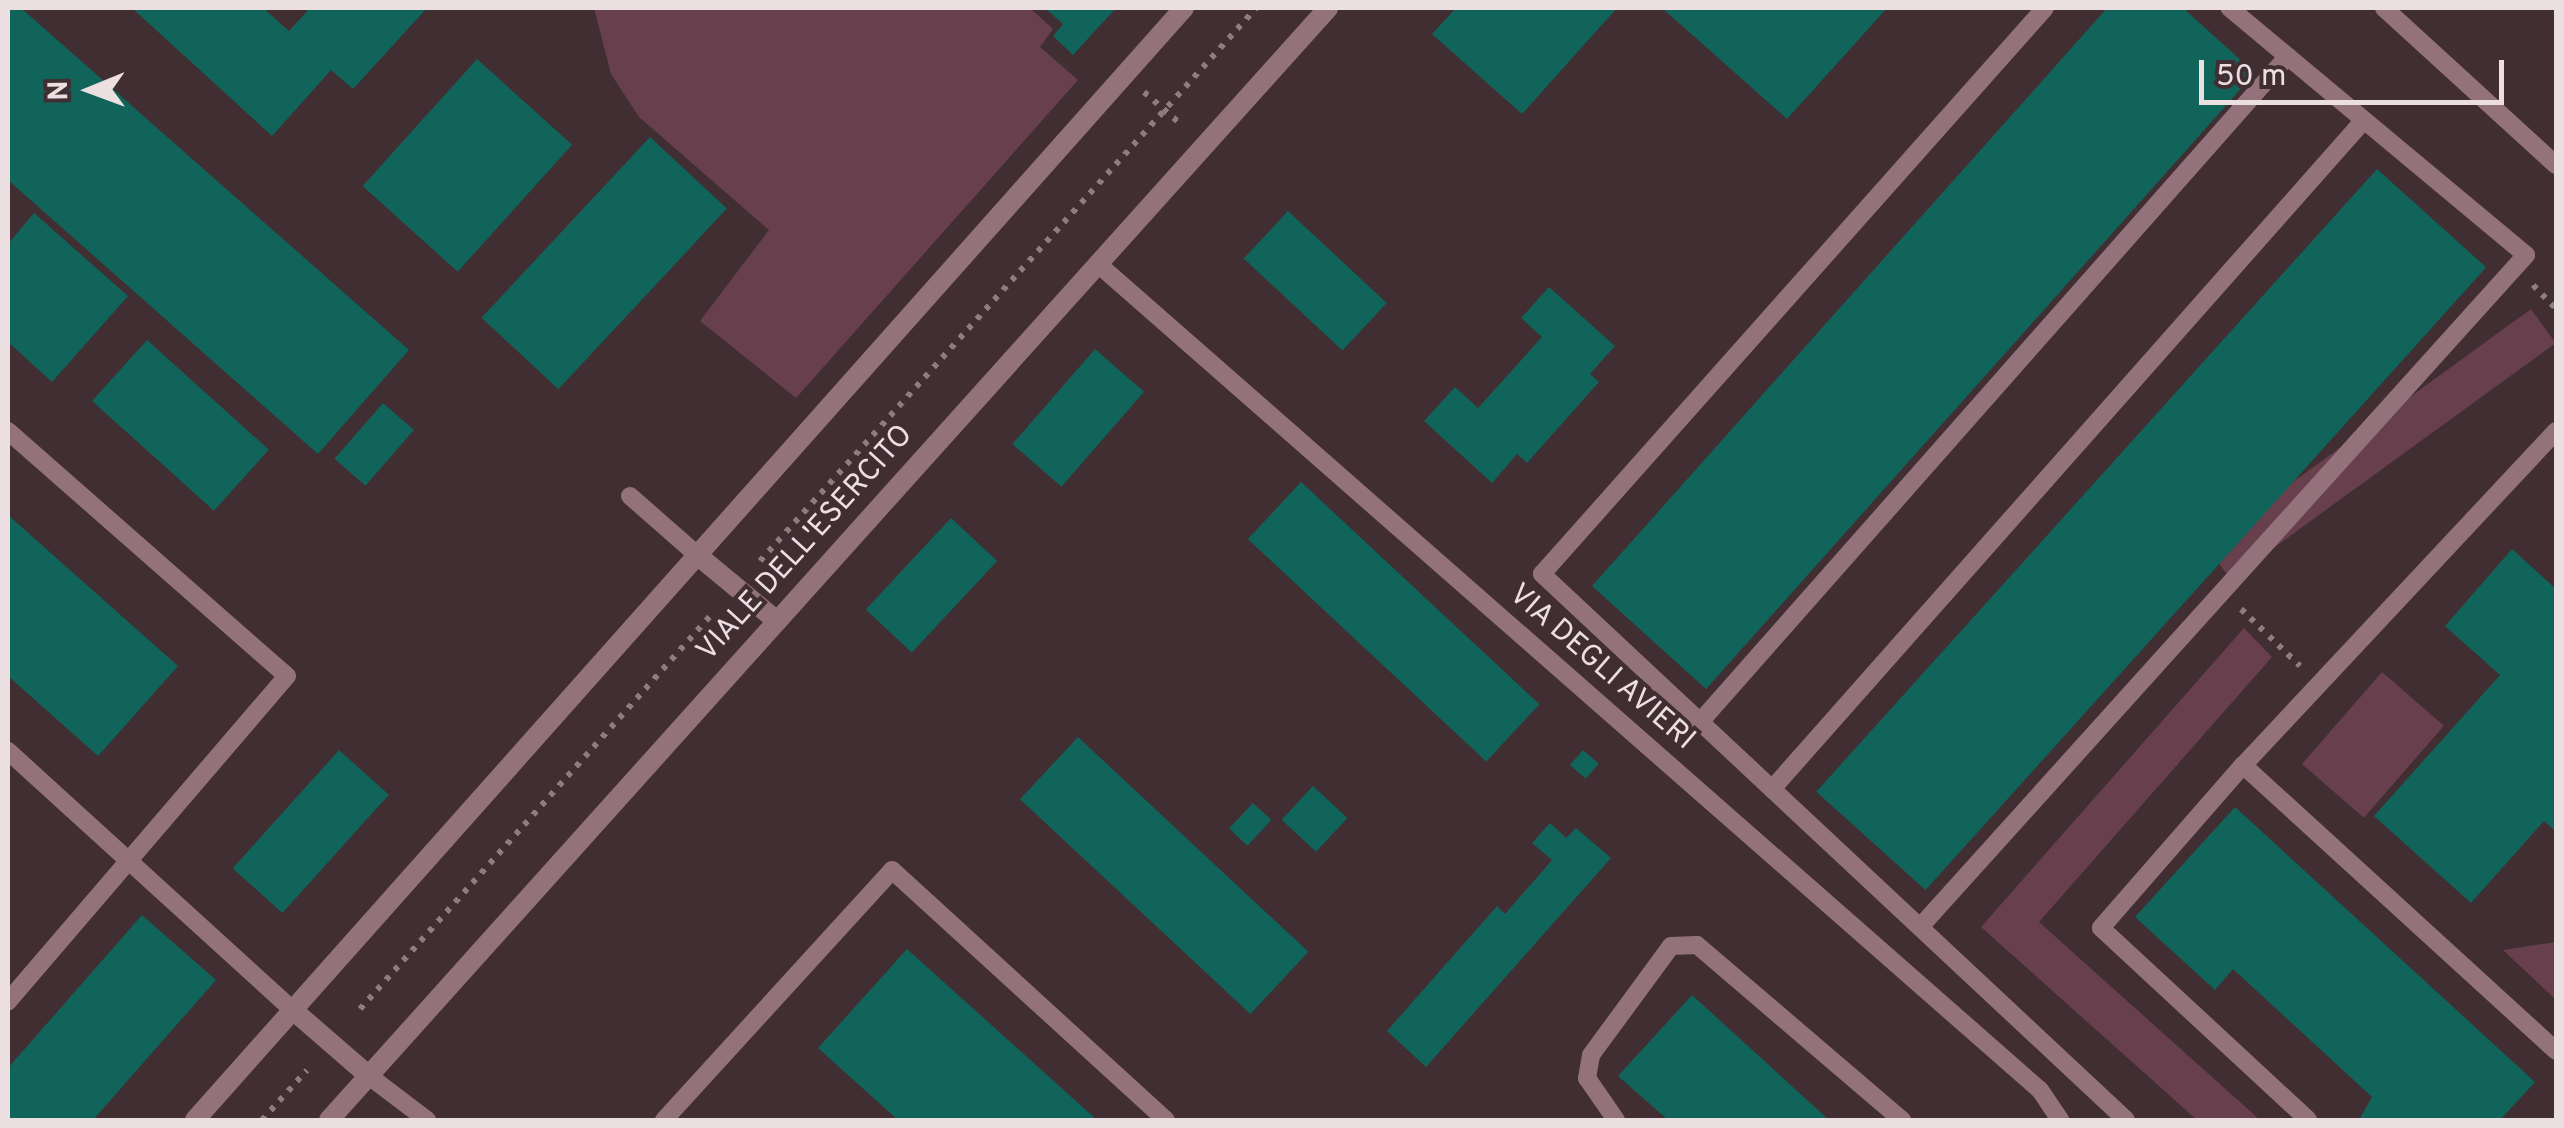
<!DOCTYPE html>
<html>
<head>
<meta charset="utf-8">
<style>
  body { margin:0 }
  #map { position:relative; width:2564px; height:1128px; overflow:hidden; background:#402e33; font-family:Overpass,sans-serif }
  div>[style] { position:absolute }
  .green>* { inset:0; background:#683f4c; transform-origin:0 0 }
  .building>* { inset:0; background:#106459; transform-origin:0 0 }
  .path>* { height:6px; margin-top:-3px; transform-origin:0; background:repeating-linear-gradient(90deg,#8c7d81 0 5px,transparent 0 13px) }
  .service>* { height:18px; margin:-9px; padding:0 9px; transform-origin:9px; border-radius:9px; background:#93727b }
  .minor>* { height:20px; margin:-10px; padding:0 10px; transform-origin:10px; border-radius:10px; background:#93727b }
  span { translate:-50% -50%; white-space:nowrap; text-align:center; line-height:1.15; -webkit-text-stroke:8px #402e33; paint-order:stroke }
  .street-label { font-size:30px; color:#ecdfe2 }
  .frame { position:absolute; inset:0; border:10px solid #ecdfe2; pointer-events:none }
  .north { position:absolute; left:40px; top:40px; width:100px; height:100px; -webkit-text-stroke:8px #402e33; paint-order:stroke; rotate:269deg; font-size:28px; font-weight:700; line-height:40px; text-align:center; color:#ecdfe2 }
  .north::after { content:''; display:block; margin:auto; width:35px; height:45px; background:#ecdfe2; clip-path:polygon(50% 0,100% 100%,50% 72%,0 100%) }
  .scale { position:absolute; left:2199px; top:60px; width:305px; height:45px; box-sizing:border-box; border:5px solid #ecdfe2; border-top:0; padding-left:12px; font-size:30px; line-height:35px; white-space:nowrap; color:#ecdfe2; -webkit-text-stroke:8px #402e33; paint-order:stroke }
</style>
</head>
<body>
<div id="map">
  <div class="green">
    <i style="clip-path:polygon(594px 8px,1030px 8px,1053px 29px,1040px 47px,1078px 80px,796px 398px,700px 321px,769px 230px,639px 117px,611px 74px)"></i>
    <i style="left:2531px;top:309px;width:42px;height:402px;rotate:54deg"></i>
    <i style="clip-path:polygon(2244px 628px,2272px 657px,2039px 922px,2260px 1120px,2197px 1120px,1981px 927px)"></i>
    <i style="left:2382px;top:672px;width:82px;height:122px;rotate:41deg"></i>
    <i style="clip-path:polygon(2556px 942px,2556px 1000px,2503px 950px)"></i>
  </div>
  <div class="building">
    <i style="clip-path:polygon(8px 8px,21px 8px,409px 350px,318px 454px,8px 180px)"></i>
    <i style="clip-path:polygon(132px 8px,263px 8px,289px 31px,310px 8px,427px 8px,353px 89px,331px 70px,272px 136px)"></i>
    <i style="clip-path:polygon(1045px 8px,1116px 8px,1073px 55px,1053px 36px,1063px 24px)"></i>
    <i style="clip-path:polygon(1456px 8px,1617px 8px,1522px 114px,1432px 34px)"></i>
    <i style="clip-path:polygon(1662px 8px,1887px 8px,1787px 119px)"></i>
    <i style="clip-path:polygon(2107px 8px,2183px 8px,2255px 73px,1706px 689px,1592px 586px)"></i>
    <i style="left:477px;top:59px;width:128px;height:171px;rotate:42deg"></i>
    <i style="left:650px;top:137px;width:105px;height:247px;rotate:43deg"></i>
    <i style="left:2377px;top:169px;width:147px;height:838px;rotate:42deg"></i>
    <i style="left:1288px;top:211px;width:135px;height:65px;rotate:43deg"></i>
    <i style="clip-path:polygon(34px 213px,128px 296px,52px 382px,8px 342px,8px 244px)"></i>
    <i style="clip-path:polygon(1549px 287px,1615px 346px,1590px 374px,1599px 382px,1527px 463px,1517px 454px,1492px 483px,1424px 421px,1455px 387px,1478px 408px,1542px 337px,1521px 318px)"></i>
    <i style="left:147px;top:340px;width:164px;height:82px;rotate:42deg"></i>
    <i style="left:1095px;top:349px;width:65px;height:126px;rotate:41deg"></i>
    <i style="left:383px;top:403px;width:41px;height:74px;rotate:41deg"></i>
    <i style="left:1301px;top:482px;width:326px;height:78px;rotate:43deg"></i>
    <i style="clip-path:polygon(8px 515px,178px 666px,98px 756px,8px 676px)"></i>
    <i style="left:951px;top:518px;width:63px;height:125px;rotate:43deg"></i>
    <i style="clip-path:polygon(2512px 549px,2556px 589px,2556px 832px,2544px 821px,2471px 903px,2374px 816px,2500px 675px,2445px 626px)"></i>
    <i style="left:1078px;top:737px;width:315px;height:85px;rotate:43deg"></i>
    <i style="left:339px;top:750px;width:67px;height:159px;rotate:42deg"></i>
    <i style="left:1583px;top:750px;width:21px;height:20px;rotate:41deg"></i>
    <i style="left:1313px;top:786px;width:47px;height:46px;rotate:43deg"></i>
    <i style="left:1253px;top:803px;width:25px;height:35px;rotate:43deg"></i>
    <i style="clip-path:polygon(2235px 807px,2535px 1082px,2500px 1120px,2359px 1120px,2372px 1097px,2233px 969px,2215px 990px,2135px 917px)"></i>
    <i style="clip-path:polygon(1550px 823px,1566px 838px,1576px 828px,1611px 858px,1426px 1067px,1387px 1031px,1497px 906px,1505px 914px,1552px 860px,1532px 843px)"></i>
    <i style="clip-path:polygon(142px 915px,216px 980px,93px 1120px,8px 1120px,8px 1068px)"></i>
    <i style="clip-path:polygon(907px 949px,1097px 1120px,898px 1120px,818px 1048px)"></i>
    <i style="clip-path:polygon(1692px 995px,1829px 1120px,1668px 1120px,1618px 1076px)"></i>
  </div>
  <div class="path">
    <i style="left:1144px;top:92px;width:52px;rotate:41.1deg"></i>
    <i style="left:2533px;top:285px;width:33px;rotate:46deg"></i>
    <i style="left:760px;top:561px;width:743px;rotate:-48.11deg"></i>
    <i style="left:2241px;top:609px;width:82px;rotate:44deg"></i>
    <i style="left:360px;top:1009px;width:530px;rotate:-48.29deg"></i>
    <i style="left:262px;top:1120px;width:67px;rotate:-48deg"></i>
  </div>
  <div class="service">
    <i style="left:2045px;top:8px;width:757px;rotate:131.63deg"></i>
    <i style="left:1542px;top:574px;width:799px;rotate:43.07deg"></i>
    <i style="left:2384px;top:8px;width:233px;rotate:42.4deg"></i>
    <i style="left:1098px;top:264px;width:1253px;rotate:41.25deg"></i>
    <i style="left:2040px;top:1090px;width:36px;rotate:56deg"></i>
    <i style="left:8px;top:431px;width:371px;rotate:41.3deg"></i>
    <i style="left:287px;top:676px;width:429px;rotate:130.6deg"></i>
    <i style="left:2556px;top:431px;width:458px;rotate:133.1deg"></i>
    <i style="left:2243px;top:765px;width:424px;rotate:42.4deg"></i>
    <i style="left:630px;top:496px;width:88px;rotate:41.3deg"></i>
    <i style="left:1700px;top:722px;width:888px;rotate:-48.56deg"></i>
    <i style="left:8px;top:751px;width:387px;rotate:42.3deg"></i>
    <i style="left:2243px;top:765px;width:216px;rotate:131.1deg"></i>
    <i style="left:2101px;top:928px;width:282px;rotate:42.8deg"></i>
    <i style="left:1772px;top:789px;width:893px;rotate:-48.49deg"></i>
    <i style="left:1920px;top:927px;width:905px;rotate:-47.96deg"></i>
    <i style="left:2526px;top:255px;width:386px;rotate:-140.2deg"></i>
    <i style="left:369px;top:1076px;width:73px;rotate:37.2deg"></i>
    <i style="left:664px;top:1120px;width:338px;rotate:-47.6deg"></i>
    <i style="left:892px;top:870px;width:371px;rotate:42.4deg"></i>
    <i style="left:1616px;top:1120px;width:51px;rotate:-124.6deg"></i>
    <i style="left:1587px;top:1078px;width:23px;rotate:-80deg"></i>
    <i style="left:1591px;top:1055px;width:135px;rotate:-53.7deg"></i>
    <i style="left:1671px;top:946px;width:26px;rotate:-2deg"></i>
    <i style="left:1697px;top:945px;width:270px;rotate:40.5deg"></i>
  </div>
  <div class="minor">
    <i style="left:696px;top:554px;width:105px;rotate:39.6deg"></i>
    <i style="left:294px;top:1011px;width:99px;rotate:40.9deg"></i>
    <i style="left:195px;top:1120px;width:1488px;rotate:-48.35deg"></i>
    <i style="left:329px;top:1120px;width:1495px;rotate:-48.06deg"></i>
  </div>
  <div class="street-label">
    <span style="left:806px;top:544px;rotate:-48deg">VIALE DELL'ESERCITO</span>
    <span style="left:1601px;top:668px;rotate:41deg">VIA DEGLI AVIERI</span>
  </div>
  <div class="frame"></div>
  <div class="north">N</div>
  <div class="scale">50 m</div>
</div>
</body>
</html>
